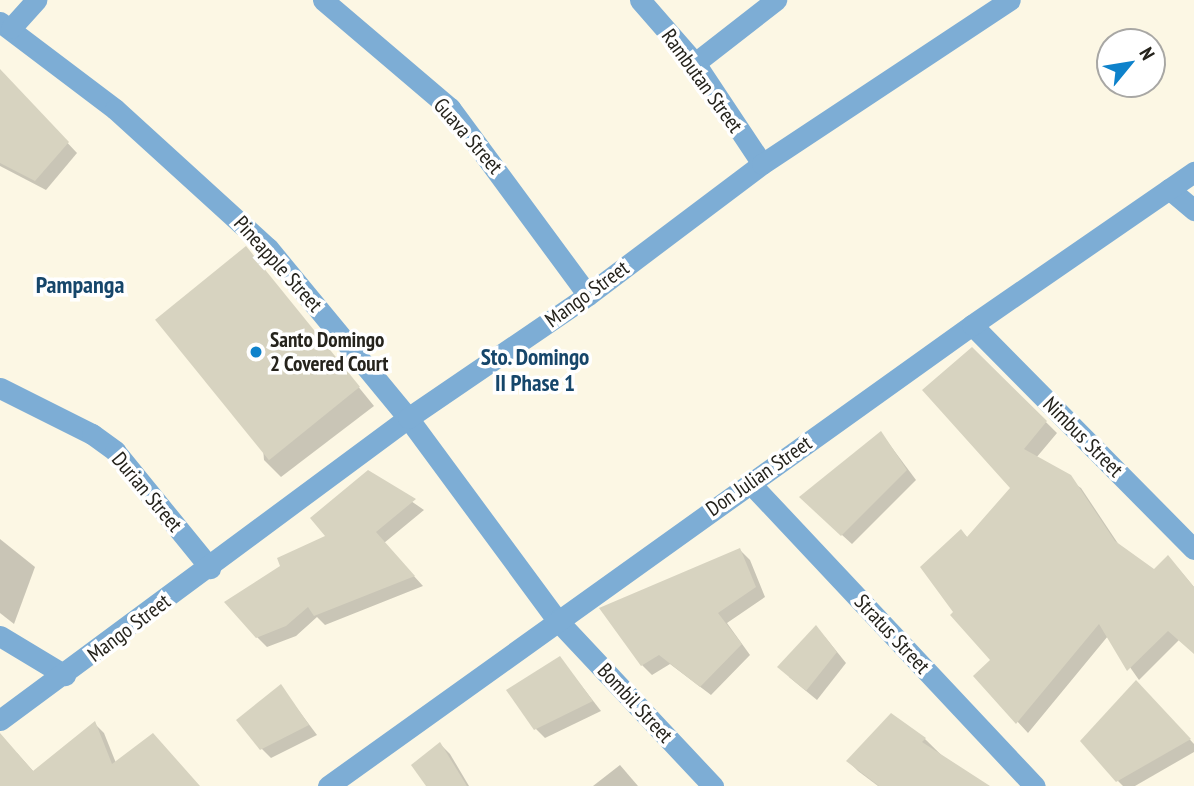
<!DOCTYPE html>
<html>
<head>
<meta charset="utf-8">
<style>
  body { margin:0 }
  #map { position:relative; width:1194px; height:786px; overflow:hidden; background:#fcf7e4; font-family:"PT Sans Narrow",sans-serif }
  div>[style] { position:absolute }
  .shadow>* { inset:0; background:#0003 }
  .building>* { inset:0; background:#d7d3c0; transform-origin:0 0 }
  .street>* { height:21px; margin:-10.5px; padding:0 10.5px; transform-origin:10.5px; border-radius:10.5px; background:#7dadd5 }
  .dots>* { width:19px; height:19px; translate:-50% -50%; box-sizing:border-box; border:4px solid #fff; border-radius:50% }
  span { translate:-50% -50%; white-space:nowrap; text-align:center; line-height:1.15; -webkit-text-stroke:7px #fff; paint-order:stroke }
  .street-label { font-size:21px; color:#25231c }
  .poi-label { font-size:21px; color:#25231c; font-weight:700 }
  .left { translate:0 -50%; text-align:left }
  .neighbourhood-label { font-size:23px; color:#16466a; font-weight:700 }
  .quarter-label { font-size:24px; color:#16466a; font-weight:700 }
  .north { position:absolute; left:1096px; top:28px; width:70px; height:70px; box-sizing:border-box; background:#fff; border:2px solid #a8a7a4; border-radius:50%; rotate:60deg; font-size:19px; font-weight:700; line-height:28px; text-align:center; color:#25231c }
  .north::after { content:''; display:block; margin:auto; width:24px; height:32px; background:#0e82cb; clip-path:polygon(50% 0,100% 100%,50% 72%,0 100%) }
</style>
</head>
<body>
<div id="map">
  <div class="shadow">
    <i style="clip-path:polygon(5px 76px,77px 153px,46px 190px,0 166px,0 82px)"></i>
    <i style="clip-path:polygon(246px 248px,374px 406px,281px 477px,264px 460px)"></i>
    <i style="clip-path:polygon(972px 349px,1057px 433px,1036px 458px,1081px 488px,1121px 548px,1155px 572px,1178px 568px,1194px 587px,1194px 653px,1179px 640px,1139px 680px,1108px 636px,1028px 733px,975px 676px,992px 660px,956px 613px,961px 531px,968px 538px,1012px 488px)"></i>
    <i style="clip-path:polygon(881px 433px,916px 480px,852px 544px,811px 507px)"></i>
    <i style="clip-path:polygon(369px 472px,424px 510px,384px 543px,423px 586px,325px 625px,317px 617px,296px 636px,267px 647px,257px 637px)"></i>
    <i style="clip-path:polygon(0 539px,35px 567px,14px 624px,0 613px)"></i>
    <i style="clip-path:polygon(740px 550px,750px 560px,765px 597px,727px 623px,750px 655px,711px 695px,670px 664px,652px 675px,642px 665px)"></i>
    <i style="clip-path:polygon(825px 637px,846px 663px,817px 700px,789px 677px)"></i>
    <i style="clip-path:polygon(560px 658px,601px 711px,545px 738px,535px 728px)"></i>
    <i style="clip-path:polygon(281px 687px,317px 735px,271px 758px,261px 748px)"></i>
    <i style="clip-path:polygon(1146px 692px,1194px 744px,1194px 752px,1135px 786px,1123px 786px,1118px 781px)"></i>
    <i style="clip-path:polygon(891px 716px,925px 739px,973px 786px,878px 786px,858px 771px,848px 761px)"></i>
    <i style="clip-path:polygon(95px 724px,104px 733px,116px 763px,198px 786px,0 786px,0 762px,17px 753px,34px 772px)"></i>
    <i style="clip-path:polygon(440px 744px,450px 754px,469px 786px,429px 786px)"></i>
    <i style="clip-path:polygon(620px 765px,638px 786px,593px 786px)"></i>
  </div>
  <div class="building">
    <i style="clip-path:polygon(0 69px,69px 142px,35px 181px,0 163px)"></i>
    <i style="left:246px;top:246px;width:181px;height:117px;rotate:51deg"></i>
    <i style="clip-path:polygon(972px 347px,1047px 421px,1024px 449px,1071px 475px,1115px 541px,1154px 569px,1168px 555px,1194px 587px,1194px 654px,1168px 631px,1127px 671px,1099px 624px,1016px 724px,973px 676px,990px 660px,950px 615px,953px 612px,920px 567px,961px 529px,967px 537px,1010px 488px,922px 390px)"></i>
    <i style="clip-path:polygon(881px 431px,907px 470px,841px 536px,799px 497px)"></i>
    <i style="clip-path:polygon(368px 470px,416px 499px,376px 532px,415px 576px,314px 616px,308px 607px,286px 626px,256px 638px,224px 602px,280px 566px,277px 558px,325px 536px,310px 518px)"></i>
    <i style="clip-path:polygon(740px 548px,756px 587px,718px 613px,742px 644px,700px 687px,659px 655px,641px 666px,599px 608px)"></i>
    <i style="clip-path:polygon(816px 625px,837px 652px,806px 691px,777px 667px)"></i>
    <i style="clip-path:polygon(560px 656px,593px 701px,534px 730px,506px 690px)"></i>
    <i style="clip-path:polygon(1136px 680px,1191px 739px,1116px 782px,1080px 741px)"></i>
    <i style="clip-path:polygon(281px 684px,309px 725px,260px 750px,236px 720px)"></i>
    <i style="clip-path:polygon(891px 713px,926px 738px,922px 742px,990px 786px,879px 786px,846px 761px)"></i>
    <i style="clip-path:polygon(95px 721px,112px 764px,153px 733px,200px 786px,0 786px,0 733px,33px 771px)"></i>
    <i style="clip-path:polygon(440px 742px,467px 786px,426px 786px,411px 765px)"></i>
  </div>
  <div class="street">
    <i style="left:323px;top:0;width:167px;rotate:40.4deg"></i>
    <i style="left:450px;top:108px;width:232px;rotate:53.6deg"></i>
    <i style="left:640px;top:0;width:84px;rotate:48.9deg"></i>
    <i style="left:695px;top:63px;width:121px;rotate:56.4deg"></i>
    <i style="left:0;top:22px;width:144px;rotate:37.1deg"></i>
    <i style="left:115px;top:109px;width:207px;rotate:42.3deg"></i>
    <i style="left:268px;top:248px;width:220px;rotate:50.5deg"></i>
    <i style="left:408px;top:418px;width:251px;rotate:53.6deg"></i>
    <i style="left:557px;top:620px;width:228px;rotate:46.8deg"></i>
    <i style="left:11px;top:28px;width:38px;rotate:-48deg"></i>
    <i style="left:695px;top:63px;width:103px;rotate:-37.9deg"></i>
    <i style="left:1169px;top:189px;width:33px;rotate:40deg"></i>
    <i style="left:972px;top:325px;width:315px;rotate:45.3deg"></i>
    <i style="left:0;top:388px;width:103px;rotate:26.6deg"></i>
    <i style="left:92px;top:434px;width:29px;rotate:36deg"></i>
    <i style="left:115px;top:451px;width:151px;rotate:50.9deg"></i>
    <i style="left:750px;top:483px;width:416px;rotate:46.8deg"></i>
    <i style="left:0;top:636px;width:76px;rotate:31deg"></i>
    <i style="left:0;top:720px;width:508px;rotate:-36.51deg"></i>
    <i style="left:408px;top:418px;width:218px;rotate:-34.3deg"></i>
    <i style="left:588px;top:295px;width:218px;rotate:-37deg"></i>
    <i style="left:762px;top:164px;width:297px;rotate:-33.5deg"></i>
    <i style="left:328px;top:786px;width:792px;rotate:-35.6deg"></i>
    <i style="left:972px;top:325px;width:270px;rotate:-34.6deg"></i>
  </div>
  <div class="dots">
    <i style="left:256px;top:352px;background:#0e82cb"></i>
  </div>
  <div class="street-label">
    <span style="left:702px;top:81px;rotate:54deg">Rambutan Street</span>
    <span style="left:468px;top:136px;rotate:49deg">Guava Street</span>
    <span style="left:278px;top:264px;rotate:48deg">Pineapple Street</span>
    <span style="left:587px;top:294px;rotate:-36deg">Mango Street</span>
    <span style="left:1083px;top:437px;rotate:45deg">Nimbus Street</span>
    <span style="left:759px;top:476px;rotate:-35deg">Don Julian Street</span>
    <span style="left:147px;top:492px;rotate:50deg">Durian Street</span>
    <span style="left:129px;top:628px;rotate:-37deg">Mango Street</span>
    <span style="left:892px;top:634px;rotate:47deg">Stratus Street</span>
    <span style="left:635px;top:703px;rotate:47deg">Bombil Street</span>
  </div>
  <div class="poi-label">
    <span class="left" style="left:270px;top:352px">Santo Domingo<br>2 Covered Court</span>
  </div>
  <div class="neighbourhood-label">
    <span style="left:535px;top:370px">Sto. Domingo<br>II Phase 1</span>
  </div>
  <div class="quarter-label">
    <span style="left:80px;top:285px">Pampanga</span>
  </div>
  <div class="north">N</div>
</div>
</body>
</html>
